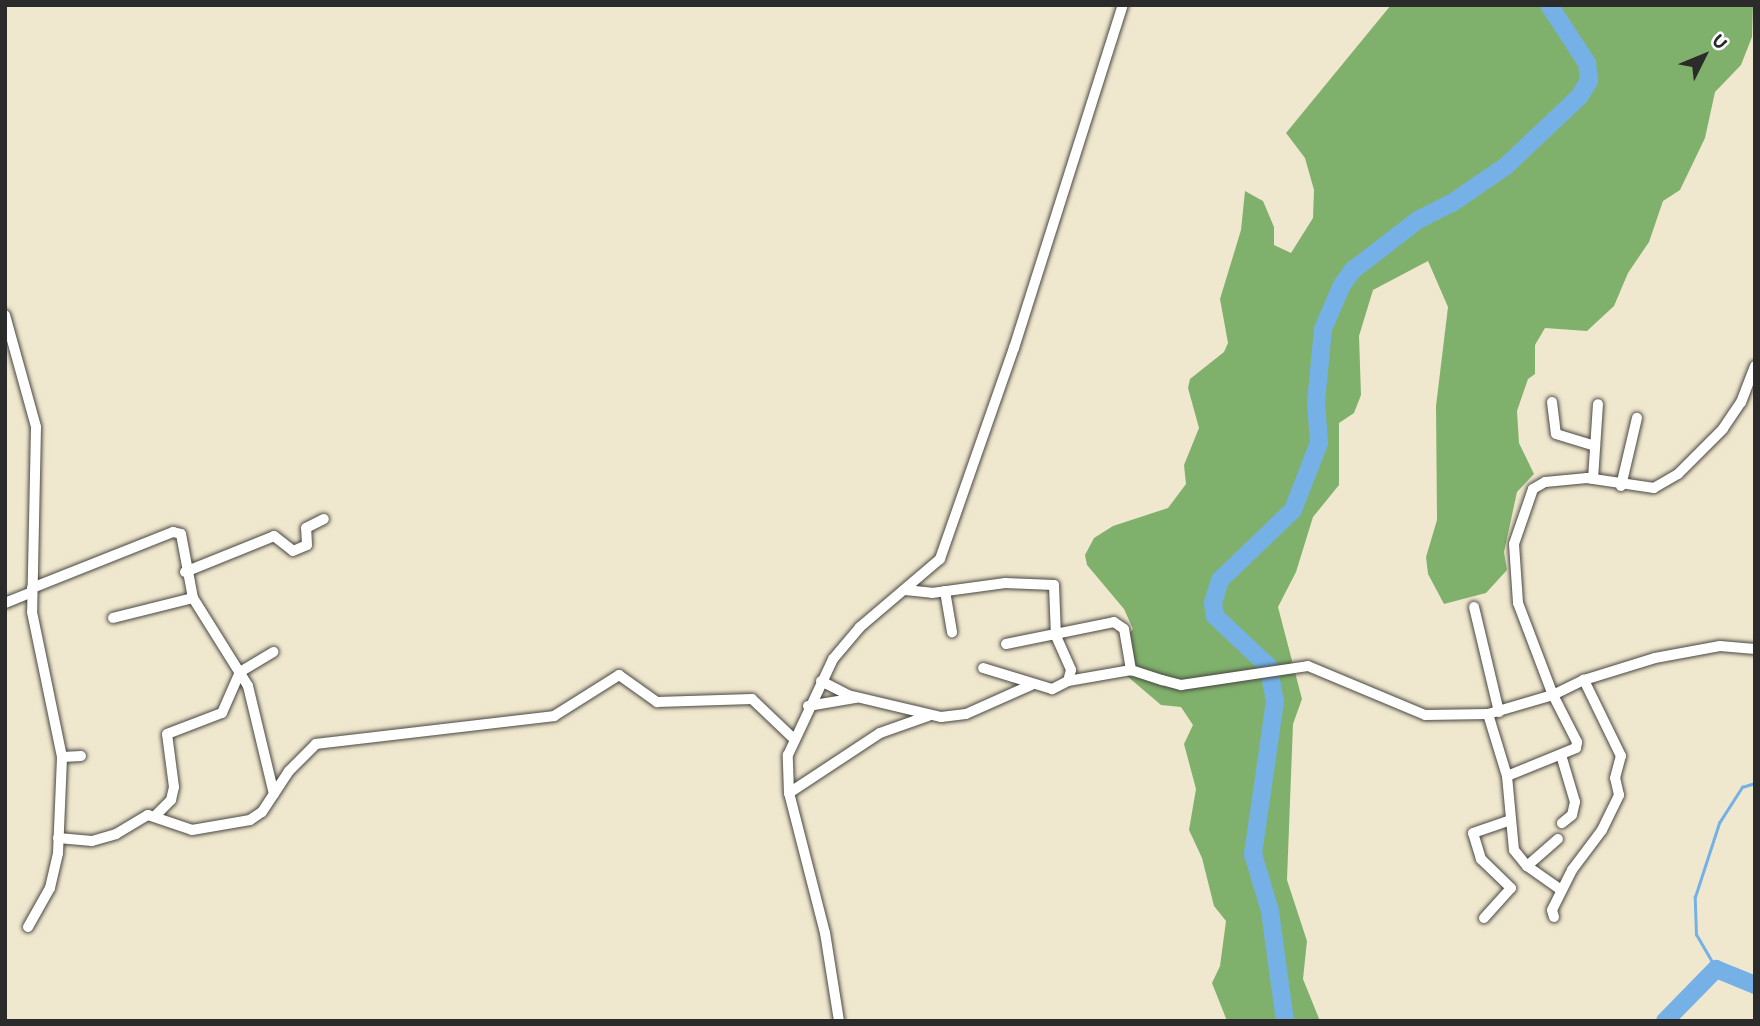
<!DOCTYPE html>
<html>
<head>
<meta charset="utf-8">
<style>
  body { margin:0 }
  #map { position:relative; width:1760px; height:1026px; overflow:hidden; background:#f0e8ce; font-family:Itim,sans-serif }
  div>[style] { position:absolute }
  .forest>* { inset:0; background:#80b16c }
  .stream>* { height:2.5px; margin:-1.25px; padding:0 1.25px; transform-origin:1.25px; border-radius:1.25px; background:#75b1e7 }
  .river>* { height:18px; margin:-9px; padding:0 9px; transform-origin:9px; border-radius:9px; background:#75b1e7 }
  .roads { filter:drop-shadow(0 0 2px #494743) drop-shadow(0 0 2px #494743) }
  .street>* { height:10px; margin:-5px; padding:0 5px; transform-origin:5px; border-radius:5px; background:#fff }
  span { translate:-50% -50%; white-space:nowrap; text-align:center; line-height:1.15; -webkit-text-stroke:5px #fff; paint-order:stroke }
  .frame { position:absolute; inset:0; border:7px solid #2b2b2b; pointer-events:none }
  .north { position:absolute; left:1669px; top:21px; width:70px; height:70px; -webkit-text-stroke:5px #fff; paint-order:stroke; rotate:47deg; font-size:19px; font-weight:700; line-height:28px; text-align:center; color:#2b2b2b }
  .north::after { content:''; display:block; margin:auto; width:24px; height:32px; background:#2b2b2b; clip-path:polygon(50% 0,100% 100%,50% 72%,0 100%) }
</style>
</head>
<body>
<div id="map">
  <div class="forest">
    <i style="clip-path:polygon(1391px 5px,1753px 5px,1752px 37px,1741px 65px,1715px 92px,1705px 138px,1680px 190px,1663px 201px,1649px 242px,1628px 273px,1614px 306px,1587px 331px,1545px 328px,1535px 345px,1535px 374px,1528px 379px,1517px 411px,1519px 443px,1534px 474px,1517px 492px,1504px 552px,1507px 570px,1486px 593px,1444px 604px,1428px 574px,1426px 557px,1437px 520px,1436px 406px,1448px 307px,1428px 261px,1373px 290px,1359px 336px,1361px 395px,1354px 413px,1339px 423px,1339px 485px,1313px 517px,1296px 572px,1278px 607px,1302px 699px,1293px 724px,1287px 880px,1307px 941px,1303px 979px,1320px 1021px,1227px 1021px,1212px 983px,1220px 966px,1226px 921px,1214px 906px,1202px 858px,1189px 830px,1196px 789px,1184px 744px,1193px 725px,1181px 707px,1161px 705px,1127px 676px,1121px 644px,1133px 629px,1124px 609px,1087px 565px,1085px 555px,1094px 538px,1113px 526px,1168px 508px,1186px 484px,1184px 465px,1199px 428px,1188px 388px,1190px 379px,1224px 352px,1228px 343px,1220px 299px,1241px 230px,1245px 191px,1263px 201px,1274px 227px,1274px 245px,1291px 253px,1313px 218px,1314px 190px,1305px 158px,1286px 133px)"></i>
  </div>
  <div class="stream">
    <i style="left:1716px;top:969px;width:39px;rotate:-120deg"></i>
    <i style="left:1696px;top:935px;width:38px;rotate:-92deg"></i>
    <i style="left:1695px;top:897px;width:78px;rotate:-72deg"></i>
    <i style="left:1719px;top:823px;width:43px;rotate:-57.4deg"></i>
    <i style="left:1742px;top:787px;width:14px;rotate:-17deg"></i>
  </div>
  <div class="river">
    <i style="left:1285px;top:1021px;width:111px;rotate:-97.8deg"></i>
    <i style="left:1270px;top:911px;width:59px;rotate:-106.6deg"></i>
    <i style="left:1253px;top:854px;width:155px;rotate:-81.8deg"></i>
    <i style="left:1275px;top:701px;width:36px;rotate:-101deg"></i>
    <i style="left:1268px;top:666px;width:73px;rotate:-136.7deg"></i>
    <i style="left:1215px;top:616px;width:13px;rotate:-99deg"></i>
    <i style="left:1213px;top:603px;width:24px;rotate:-73deg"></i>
    <i style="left:1220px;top:580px;width:101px;rotate:-43.8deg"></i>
    <i style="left:1293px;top:510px;width:72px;rotate:-68.8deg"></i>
    <i style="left:1319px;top:443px;width:41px;rotate:-94.2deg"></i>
    <i style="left:1316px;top:402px;width:73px;rotate:-84.5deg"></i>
    <i style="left:1323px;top:329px;width:48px;rotate:-66.6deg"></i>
    <i style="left:1342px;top:285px;width:19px;rotate:-54deg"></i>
    <i style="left:1353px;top:270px;width:82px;rotate:-37.6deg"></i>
    <i style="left:1418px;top:220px;width:38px;rotate:-27deg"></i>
    <i style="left:1452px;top:203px;width:65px;rotate:-34.4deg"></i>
    <i style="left:1506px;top:166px;width:100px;rotate:-43.4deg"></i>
    <i style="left:1579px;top:97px;width:19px;rotate:-58deg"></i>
    <i style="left:1589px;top:81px;width:18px;rotate:-96deg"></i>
    <i style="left:1587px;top:63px;width:69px;rotate:-123.2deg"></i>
    <i style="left:1665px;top:1021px;width:73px;rotate:-45.6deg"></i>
    <i style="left:1716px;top:969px;width:42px;rotate:22.3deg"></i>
  </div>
  <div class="roads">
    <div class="street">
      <i style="left:5px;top:315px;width:116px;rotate:74.5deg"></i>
      <i style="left:36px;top:427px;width:185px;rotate:91.2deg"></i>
      <i style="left:32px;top:612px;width:148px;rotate:78.3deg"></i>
      <i style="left:62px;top:757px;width:19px;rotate:-3deg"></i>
      <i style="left:1755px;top:366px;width:39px;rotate:111deg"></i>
      <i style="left:1741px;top:402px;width:32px;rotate:124deg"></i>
      <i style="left:1723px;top:429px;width:64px;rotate:135deg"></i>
      <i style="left:1678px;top:474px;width:28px;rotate:150deg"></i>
      <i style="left:1654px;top:488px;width:68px;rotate:-171.5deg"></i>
      <i style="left:1587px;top:478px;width:42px;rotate:174.6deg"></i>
      <i style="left:1545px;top:482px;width:14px;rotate:150deg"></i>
      <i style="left:1533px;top:489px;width:58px;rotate:109.1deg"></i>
      <i style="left:1514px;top:544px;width:59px;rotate:86.1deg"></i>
      <i style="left:1518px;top:603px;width:98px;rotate:69.2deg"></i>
      <i style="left:1553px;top:695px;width:34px;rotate:-26deg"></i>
      <i style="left:1584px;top:680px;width:74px;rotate:-17.2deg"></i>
      <i style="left:1655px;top:658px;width:66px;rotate:-10.5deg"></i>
      <i style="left:1720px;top:646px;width:35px;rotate:5deg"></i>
      <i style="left:1552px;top:402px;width:32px;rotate:83deg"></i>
      <i style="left:1556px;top:434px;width:41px;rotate:17.1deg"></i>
      <i style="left:1593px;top:479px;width:75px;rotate:-86.2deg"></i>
      <i style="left:1621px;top:486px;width:70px;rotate:-76.8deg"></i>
      <i style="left:185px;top:572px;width:96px;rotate:-22deg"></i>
      <i style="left:274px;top:536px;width:24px;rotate:38deg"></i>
      <i style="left:293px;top:551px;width:15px;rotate:-23deg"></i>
      <i style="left:307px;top:545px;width:17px;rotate:-93deg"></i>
      <i style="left:306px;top:528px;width:20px;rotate:-27deg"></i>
      <i style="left:32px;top:588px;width:152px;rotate:-21.7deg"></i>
      <i style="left:173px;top:532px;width:8px;rotate:14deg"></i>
      <i style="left:181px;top:534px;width:65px;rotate:79.4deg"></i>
      <i style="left:193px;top:598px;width:104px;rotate:58deg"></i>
      <i style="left:248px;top:686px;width:111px;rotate:76.5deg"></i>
      <i style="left:905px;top:590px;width:27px;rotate:6deg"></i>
      <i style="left:932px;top:593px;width:74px;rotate:-7.8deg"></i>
      <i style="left:1005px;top:583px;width:49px;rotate:2.3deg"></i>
      <i style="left:1054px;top:585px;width:51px;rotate:87.8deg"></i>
      <i style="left:1056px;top:636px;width:37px;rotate:66deg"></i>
      <i style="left:1071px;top:670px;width:11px;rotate:105deg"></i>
      <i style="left:1068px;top:681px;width:18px;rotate:153deg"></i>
      <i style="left:1052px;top:689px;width:72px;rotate:-163.1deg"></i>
      <i style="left:945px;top:591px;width:42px;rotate:80.3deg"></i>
      <i style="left:5px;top:603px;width:29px;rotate:-22deg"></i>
      <i style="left:1474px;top:607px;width:108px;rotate:76.6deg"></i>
      <i style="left:113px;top:618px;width:82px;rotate:-14deg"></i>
      <i style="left:1006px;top:644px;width:110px;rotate:-11.5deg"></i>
      <i style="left:1114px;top:622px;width:12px;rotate:35deg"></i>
      <i style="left:1124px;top:629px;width:42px;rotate:80.3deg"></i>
      <i style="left:1131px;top:670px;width:33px;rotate:18deg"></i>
      <i style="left:1162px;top:680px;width:20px;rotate:15deg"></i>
      <i style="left:1181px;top:685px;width:128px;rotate:-8.5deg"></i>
      <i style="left:1308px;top:666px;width:127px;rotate:22.7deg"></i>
      <i style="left:1425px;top:715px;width:63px;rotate:-0.9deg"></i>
      <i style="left:1488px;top:714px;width:68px;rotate:-16.3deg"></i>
      <i style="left:1553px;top:695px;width:53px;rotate:62.9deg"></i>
      <i style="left:1577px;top:742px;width:6px;rotate:99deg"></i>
      <i style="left:1576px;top:748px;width:74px;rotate:157.9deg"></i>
      <i style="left:821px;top:681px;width:30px;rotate:27deg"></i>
      <i style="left:848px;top:695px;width:96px;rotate:13.3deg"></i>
      <i style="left:941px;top:717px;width:25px;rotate:-7deg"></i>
      <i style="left:966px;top:714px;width:71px;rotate:-24deg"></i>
      <i style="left:1068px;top:681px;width:64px;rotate:-9.9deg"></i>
      <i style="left:808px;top:706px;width:49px;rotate:-9.5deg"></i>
      <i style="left:1488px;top:714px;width:65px;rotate:73deg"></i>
      <i style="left:1507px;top:776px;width:74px;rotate:84.6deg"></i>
      <i style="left:1514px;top:850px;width:21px;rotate:51deg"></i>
      <i style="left:1527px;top:866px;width:42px;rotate:35.2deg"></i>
      <i style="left:1561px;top:755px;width:49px;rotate:73.4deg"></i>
      <i style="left:1575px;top:802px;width:13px;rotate:103deg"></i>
      <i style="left:1572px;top:815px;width:13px;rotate:141deg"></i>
      <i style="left:789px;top:793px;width:109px;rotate:-33.4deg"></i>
      <i style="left:880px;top:733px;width:51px;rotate:-19.5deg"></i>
      <i style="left:155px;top:816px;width:23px;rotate:-45deg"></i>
      <i style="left:171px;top:800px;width:13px;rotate:-77deg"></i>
      <i style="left:174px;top:787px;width:53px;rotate:-97.5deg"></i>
      <i style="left:167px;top:734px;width:59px;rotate:-20.9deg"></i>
      <i style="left:222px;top:713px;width:45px;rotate:-66.3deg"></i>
      <i style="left:240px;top:672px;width:39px;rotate:-31deg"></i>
      <i style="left:58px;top:838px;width:34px;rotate:5deg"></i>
      <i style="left:92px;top:841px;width:25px;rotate:-16deg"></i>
      <i style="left:116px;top:834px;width:37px;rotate:-31deg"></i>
      <i style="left:148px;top:815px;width:46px;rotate:18.8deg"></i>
      <i style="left:192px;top:830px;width:59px;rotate:-9.8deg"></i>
      <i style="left:250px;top:820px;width:14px;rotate:-34deg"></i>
      <i style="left:262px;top:812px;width:49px;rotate:-56.6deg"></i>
      <i style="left:289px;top:771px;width:38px;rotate:-45deg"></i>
      <i style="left:316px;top:744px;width:240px;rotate:-6.7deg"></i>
      <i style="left:554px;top:716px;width:77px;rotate:-32.2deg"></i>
      <i style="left:619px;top:675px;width:47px;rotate:35.4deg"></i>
      <i style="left:657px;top:702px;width:95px;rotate:-1.8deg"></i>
      <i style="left:752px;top:699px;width:58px;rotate:43.6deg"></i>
      <i style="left:1527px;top:866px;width:41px;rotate:-41.1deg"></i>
      <i style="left:1554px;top:917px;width:7px;rotate:-106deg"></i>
      <i style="left:1552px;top:910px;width:45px;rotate:-63.4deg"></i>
      <i style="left:1572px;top:870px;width:50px;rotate:-53.1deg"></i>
      <i style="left:1602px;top:830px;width:39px;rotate:-64deg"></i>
      <i style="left:1619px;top:795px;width:17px;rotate:-103deg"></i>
      <i style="left:1615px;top:778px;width:23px;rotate:-75deg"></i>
      <i style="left:1621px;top:756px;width:85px;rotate:-116deg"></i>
      <i style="left:1484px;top:918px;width:40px;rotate:-48deg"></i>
      <i style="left:1511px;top:888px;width:42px;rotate:-136deg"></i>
      <i style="left:1481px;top:859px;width:27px;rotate:-107deg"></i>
      <i style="left:1473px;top:833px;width:37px;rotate:-19deg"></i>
      <i style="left:28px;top:927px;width:45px;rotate:-60.6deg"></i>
      <i style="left:50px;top:888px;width:36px;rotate:-77deg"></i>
      <i style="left:58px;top:853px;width:96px;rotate:-87.6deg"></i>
      <i style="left:839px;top:1021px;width:89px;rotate:-99deg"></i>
      <i style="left:825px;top:933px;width:145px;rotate:-104.4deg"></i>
      <i style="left:789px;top:793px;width:38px;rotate:-92deg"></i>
      <i style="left:788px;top:755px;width:106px;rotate:-64.9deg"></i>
      <i style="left:833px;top:659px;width:42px;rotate:-49.8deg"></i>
      <i style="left:860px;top:627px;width:105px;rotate:-40.4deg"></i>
      <i style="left:940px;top:559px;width:224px;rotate:-70.7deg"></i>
      <i style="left:1014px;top:348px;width:360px;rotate:-72.4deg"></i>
    </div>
  </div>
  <div class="frame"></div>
  <div class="north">U</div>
</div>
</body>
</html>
